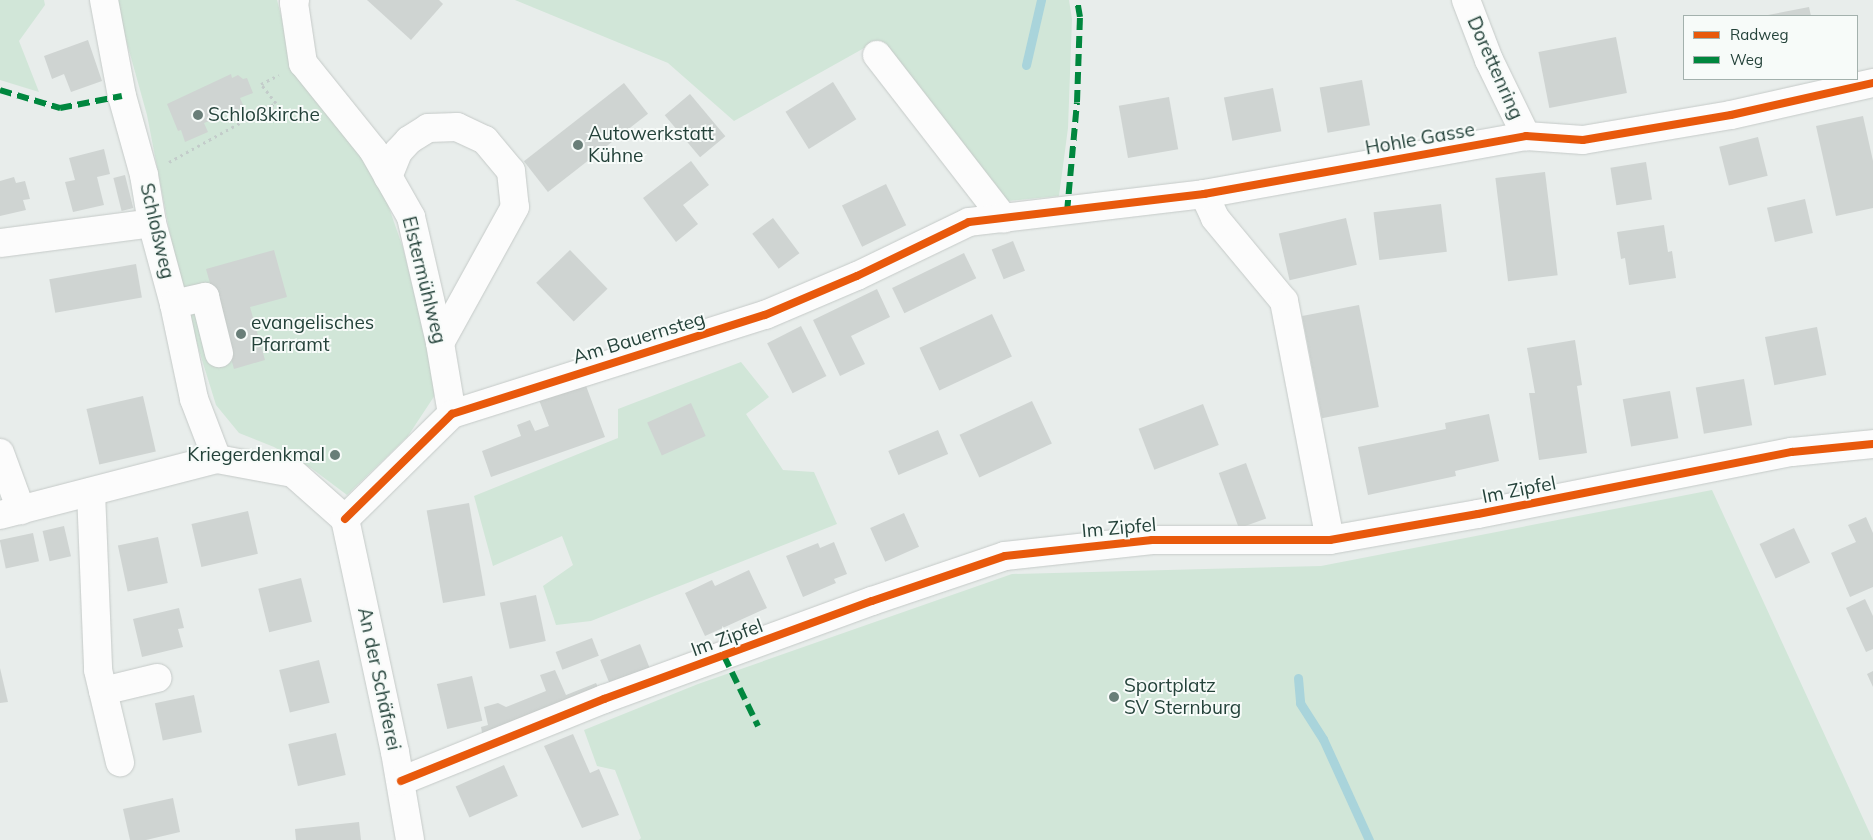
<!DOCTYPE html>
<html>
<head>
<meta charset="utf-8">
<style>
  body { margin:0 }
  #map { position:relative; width:1873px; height:840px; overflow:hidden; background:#e8edeb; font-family:Mulish,sans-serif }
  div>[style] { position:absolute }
  .green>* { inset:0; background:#d1e6d8 }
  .stream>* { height:9px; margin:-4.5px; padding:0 4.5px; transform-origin:4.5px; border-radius:4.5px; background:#a9d4db }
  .building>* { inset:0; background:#cfd4d2; transform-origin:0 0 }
  .path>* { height:3px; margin-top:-1.5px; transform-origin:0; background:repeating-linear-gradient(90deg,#c3ccca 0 2.5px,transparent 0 6.5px) }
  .roads { filter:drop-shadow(0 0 1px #c5cac8) drop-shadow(0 0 1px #c5cac8) }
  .minor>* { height:28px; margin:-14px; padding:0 14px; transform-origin:14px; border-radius:14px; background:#fcfcfc }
  .quiet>* { height:6px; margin-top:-3px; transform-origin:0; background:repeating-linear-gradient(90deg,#00873e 0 12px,transparent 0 18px) }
  .cycleway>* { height:8px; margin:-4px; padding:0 4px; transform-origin:4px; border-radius:4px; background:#e8590c }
  .dots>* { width:14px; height:14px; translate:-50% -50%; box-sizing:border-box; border:2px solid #f7fbf9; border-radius:50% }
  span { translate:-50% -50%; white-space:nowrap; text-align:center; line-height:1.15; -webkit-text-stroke:4px #f7fbf9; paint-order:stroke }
  .street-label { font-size:19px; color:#24423a }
  .poi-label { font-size:19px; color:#24423a }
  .left { translate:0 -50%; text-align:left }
  .right { translate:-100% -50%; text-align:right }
  .legend { position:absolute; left:1683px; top:15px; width:175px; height:65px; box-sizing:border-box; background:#f7fbf9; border:1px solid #a3b1ad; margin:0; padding:6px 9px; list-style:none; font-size:15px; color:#24423a }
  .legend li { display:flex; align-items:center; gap:10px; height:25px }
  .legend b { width:25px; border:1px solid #a3b1ad }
</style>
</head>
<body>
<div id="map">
  <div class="green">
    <i style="clip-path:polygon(0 0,44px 0,45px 5px,19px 41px,39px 92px,0 80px)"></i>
    <i style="clip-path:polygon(115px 0,277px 0,284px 27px,378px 176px,403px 248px,428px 348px,435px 395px,408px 436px,347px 495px,311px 468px,274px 447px,239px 433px,216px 405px,194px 334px,176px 265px,147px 115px)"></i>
    <i style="clip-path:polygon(515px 0,1069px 0,1072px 19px,1068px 128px,1059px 196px,997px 202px,874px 42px,866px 47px,838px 12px,866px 47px,734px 121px,668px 63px)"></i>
    <i style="clip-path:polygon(741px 362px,769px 397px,746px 414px,783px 470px,814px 472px,837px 524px,591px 621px,556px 625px,543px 586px,573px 565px,562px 536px,493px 566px,474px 496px,618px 438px,618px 409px)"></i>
    <i style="clip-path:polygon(1712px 490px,1873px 840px,639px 840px,641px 838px,615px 770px,597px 766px,584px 730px,698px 684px,1012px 574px,1321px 566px)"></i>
  </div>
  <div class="stream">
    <i style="left:1026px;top:65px;width:67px;rotate:-77deg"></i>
    <i style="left:1298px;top:678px;width:25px;rotate:85deg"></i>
    <i style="left:1300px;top:703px;width:43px;rotate:57.4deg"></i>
    <i style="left:1323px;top:739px;width:111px;rotate:65.5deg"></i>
  </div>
  <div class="building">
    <i style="clip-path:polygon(367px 0,439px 0,443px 4px,411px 40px)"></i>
    <i style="clip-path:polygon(1809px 7px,1811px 16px,1768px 16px,1768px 15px)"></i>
    <i style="left:1616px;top:37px;width:57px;height:79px;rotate:79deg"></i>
    <i style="clip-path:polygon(88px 40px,102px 81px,71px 92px,64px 74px,52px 79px,44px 56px)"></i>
    <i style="clip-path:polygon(231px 74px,232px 78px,238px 75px,243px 79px,247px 78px,253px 93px,240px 98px,244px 107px,204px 123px,208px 132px,185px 142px,181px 130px,178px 131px,167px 104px)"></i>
    <i style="left:1362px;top:80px;width:46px;height:43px;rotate:80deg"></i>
    <i style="left:833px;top:82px;width:44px;height:56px;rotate:58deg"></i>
    <i style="left:624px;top:83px;width:39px;height:127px;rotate:52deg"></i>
    <i style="left:1273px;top:88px;width:44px;height:50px;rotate:79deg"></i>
    <i style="left:690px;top:94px;width:55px;height:33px;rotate:50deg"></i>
    <i style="left:1169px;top:97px;width:53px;height:51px;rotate:80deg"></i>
    <i style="clip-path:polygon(1863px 116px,1873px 161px,1873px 208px,1836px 216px,1816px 126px)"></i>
    <i style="left:1758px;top:137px;width:40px;height:40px;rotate:76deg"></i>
    <i style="clip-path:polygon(104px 149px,110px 174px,97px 177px,104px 205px,73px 212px,65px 182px,75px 180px,69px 158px)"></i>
    <i style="clip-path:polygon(691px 161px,709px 185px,683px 205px,698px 224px,676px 242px,643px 198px)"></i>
    <i style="left:1646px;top:162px;width:38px;height:36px;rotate:81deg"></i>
    <i style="left:1545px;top:172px;width:104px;height:50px;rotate:83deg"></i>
    <i style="left:125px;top:175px;width:34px;height:12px;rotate:76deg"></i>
    <i style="clip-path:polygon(14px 177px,16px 183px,25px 181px,30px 199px,23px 200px,26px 210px,0 216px,0 181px)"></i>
    <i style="left:886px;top:184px;width:46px;height:49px;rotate:64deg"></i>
    <i style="left:1805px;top:199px;width:35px;height:39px;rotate:77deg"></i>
    <i style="left:1441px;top:204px;width:48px;height:68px;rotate:83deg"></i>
    <i style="left:773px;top:218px;width:44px;height:26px;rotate:53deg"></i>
    <i style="left:1346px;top:218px;width:48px;height:69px;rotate:77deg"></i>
    <i style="clip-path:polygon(1664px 225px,1668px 252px,1672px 251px,1676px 278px,1629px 285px,1625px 258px,1621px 259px,1617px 232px)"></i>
    <i style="left:1013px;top:241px;width:32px;height:23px;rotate:68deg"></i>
    <i style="clip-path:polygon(274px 250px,287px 297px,250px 307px,265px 360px,234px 369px,206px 269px)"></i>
    <i style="left:570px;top:250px;width:54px;height:47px;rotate:46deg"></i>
    <i style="left:964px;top:253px;width:28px;height:80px;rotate:64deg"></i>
    <i style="left:136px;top:264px;width:34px;height:88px;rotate:80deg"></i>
    <i style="clip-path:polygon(877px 289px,890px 317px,851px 336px,865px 364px,840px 376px,813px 320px)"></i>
    <i style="left:1359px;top:305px;width:104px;height:58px;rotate:79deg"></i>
    <i style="left:992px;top:314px;width:47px;height:80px;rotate:65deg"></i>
    <i style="left:801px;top:326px;width:56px;height:38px;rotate:63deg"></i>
    <i style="left:1817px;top:327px;width:49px;height:53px;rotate:79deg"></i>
    <i style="clip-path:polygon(1575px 340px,1582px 385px,1577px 386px,1587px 453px,1539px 460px,1529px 393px,1535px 393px,1527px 348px)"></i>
    <i style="left:1744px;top:379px;width:47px;height:49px;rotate:80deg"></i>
    <i style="clip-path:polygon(585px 383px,605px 437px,491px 477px,482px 451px,521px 436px,517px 425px,530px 420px,535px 431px,549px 426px,539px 400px)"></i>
    <i style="left:1670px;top:391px;width:48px;height:48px;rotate:80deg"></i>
    <i style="left:143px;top:396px;width:57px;height:58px;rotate:77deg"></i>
    <i style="left:1032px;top:401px;width:47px;height:80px;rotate:65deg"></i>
    <i style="left:691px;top:403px;width:36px;height:48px;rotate:66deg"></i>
    <i style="left:1203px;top:404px;width:44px;height:69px;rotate:69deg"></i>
    <i style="clip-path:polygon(1489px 414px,1499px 461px,1455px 471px,1456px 476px,1368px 495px,1358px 447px,1446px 429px,1445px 423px)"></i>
    <i style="left:938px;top:430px;width:26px;height:54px;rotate:67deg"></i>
    <i style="left:1246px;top:463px;width:59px;height:29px;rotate:70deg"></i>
    <i style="left:469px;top:503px;width:94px;height:43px;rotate:80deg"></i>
    <i style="left:248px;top:511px;width:44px;height:58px;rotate:77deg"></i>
    <i style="left:904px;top:513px;width:37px;height:37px;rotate:66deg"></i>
    <i style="clip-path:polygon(1866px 517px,1873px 533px,1873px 587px,1850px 597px,1831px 553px,1856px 542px,1848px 525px)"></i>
    <i style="left:64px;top:526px;width:31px;height:22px;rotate:77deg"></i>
    <i style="left:1794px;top:528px;width:38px;height:38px;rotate:65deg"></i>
    <i style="left:33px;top:533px;width:29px;height:34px;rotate:78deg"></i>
    <i style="left:158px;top:537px;width:47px;height:41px;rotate:78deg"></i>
    <i style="clip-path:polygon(834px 542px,847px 574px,834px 579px,836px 583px,803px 597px,786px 556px,818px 543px,820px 548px)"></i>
    <i style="clip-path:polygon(749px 570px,767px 608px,705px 636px,685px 593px,712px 580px,715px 586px)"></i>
    <i style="left:301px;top:578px;width:45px;height:44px;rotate:76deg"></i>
    <i style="left:536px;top:595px;width:47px;height:37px;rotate:78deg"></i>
    <i style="clip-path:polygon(1865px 599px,1873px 616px,1873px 649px,1866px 652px,1846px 608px)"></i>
    <i style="clip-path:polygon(179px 608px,184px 628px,178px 629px,183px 647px,142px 657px,133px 619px)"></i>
    <i style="left:592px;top:638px;width:19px;height:39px;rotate:69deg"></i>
    <i style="left:640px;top:644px;width:29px;height:43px;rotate:68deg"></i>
    <i style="left:319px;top:660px;width:44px;height:41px;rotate:76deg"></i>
    <i style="clip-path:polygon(0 668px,8px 702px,0 703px)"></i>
    <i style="clip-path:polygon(555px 670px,566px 695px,596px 683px,600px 691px,483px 738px,481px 727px,488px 725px,484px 707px,498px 703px,506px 707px,546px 691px,540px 675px)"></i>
    <i style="clip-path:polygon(1873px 671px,1873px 687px,1867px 674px)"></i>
    <i style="left:472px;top:676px;width:46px;height:36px;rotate:77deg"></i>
    <i style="left:194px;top:695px;width:38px;height:40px;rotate:78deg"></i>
    <i style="left:336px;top:733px;width:43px;height:49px;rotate:77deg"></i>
    <i style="clip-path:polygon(573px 734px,590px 773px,599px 769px,619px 815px,582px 828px,544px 746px)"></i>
    <i style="left:504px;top:765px;width:34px;height:53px;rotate:66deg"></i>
    <i style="clip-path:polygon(173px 798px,180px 832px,146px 840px,130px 840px,123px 809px)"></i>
    <i style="clip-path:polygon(359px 822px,361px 840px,296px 840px,295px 829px)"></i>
  </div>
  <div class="path">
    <i style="left:169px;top:162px;width:122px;rotate:-28.9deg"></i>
    <i style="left:276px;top:103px;width:24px;rotate:-128deg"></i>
    <i style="left:261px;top:84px;width:20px;rotate:-27deg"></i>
  </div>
  <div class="roads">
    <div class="minor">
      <i style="left:104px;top:0;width:98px;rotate:79.4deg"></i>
      <i style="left:122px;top:96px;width:82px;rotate:74.4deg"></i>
      <i style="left:144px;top:175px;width:49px;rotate:80.5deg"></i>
      <i style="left:152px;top:223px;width:84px;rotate:74.8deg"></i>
      <i style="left:174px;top:304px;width:97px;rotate:78.1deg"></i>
      <i style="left:194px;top:399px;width:64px;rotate:69deg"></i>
      <i style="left:295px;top:0;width:3px;rotate:108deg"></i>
      <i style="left:294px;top:3px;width:61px;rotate:81.5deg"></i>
      <i style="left:303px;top:63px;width:112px;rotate:51.2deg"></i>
      <i style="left:373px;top:150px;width:77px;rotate:60.4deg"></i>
      <i style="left:411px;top:217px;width:129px;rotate:77deg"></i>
      <i style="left:440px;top:343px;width:72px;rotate:80.4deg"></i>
      <i style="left:1466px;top:0;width:64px;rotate:69deg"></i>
      <i style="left:1489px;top:60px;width:85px;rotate:64deg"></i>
      <i style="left:877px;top:55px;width:207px;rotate:52.2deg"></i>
      <i style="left:388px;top:177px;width:27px;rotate:-68deg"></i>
      <i style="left:398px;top:152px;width:16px;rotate:-47deg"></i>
      <i style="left:409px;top:140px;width:22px;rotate:-32deg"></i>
      <i style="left:428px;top:128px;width:29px;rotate:-2deg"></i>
      <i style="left:457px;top:127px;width:31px;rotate:25deg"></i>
      <i style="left:485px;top:140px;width:40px;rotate:50deg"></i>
      <i style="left:511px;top:171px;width:36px;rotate:84deg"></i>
      <i style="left:515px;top:207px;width:155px;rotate:118.9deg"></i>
      <i style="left:1204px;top:194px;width:26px;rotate:65deg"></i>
      <i style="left:1215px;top:218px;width:108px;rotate:50.3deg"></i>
      <i style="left:1284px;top:301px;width:243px;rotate:79.1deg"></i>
      <i style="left:1px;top:243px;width:152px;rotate:-7.5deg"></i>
      <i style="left:174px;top:304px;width:32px;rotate:-13deg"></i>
      <i style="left:205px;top:297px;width:58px;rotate:76deg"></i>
      <i style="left:0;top:453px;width:61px;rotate:69.8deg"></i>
      <i style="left:91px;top:492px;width:178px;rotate:87.7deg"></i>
      <i style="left:98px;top:670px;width:95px;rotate:76.6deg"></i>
      <i style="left:0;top:515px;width:224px;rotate:-14.5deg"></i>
      <i style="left:217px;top:459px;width:77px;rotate:10.4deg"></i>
      <i style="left:293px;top:473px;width:69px;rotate:41.5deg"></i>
      <i style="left:345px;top:519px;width:150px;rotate:-44.5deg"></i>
      <i style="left:452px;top:414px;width:328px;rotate:-17.6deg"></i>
      <i style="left:765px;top:315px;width:100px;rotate:-23deg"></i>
      <i style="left:857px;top:276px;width:124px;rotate:-25.7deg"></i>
      <i style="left:969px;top:222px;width:237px;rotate:-6.8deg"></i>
      <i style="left:1204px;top:194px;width:327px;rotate:-10.2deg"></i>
      <i style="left:1526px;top:136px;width:57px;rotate:4deg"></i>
      <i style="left:1583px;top:140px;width:150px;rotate:-9.6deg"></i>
      <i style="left:1731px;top:115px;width:146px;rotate:-12.7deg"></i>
      <i style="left:345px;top:519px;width:238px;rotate:77.9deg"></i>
      <i style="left:395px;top:752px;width:89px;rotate:80.3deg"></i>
      <i style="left:103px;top:691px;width:56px;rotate:-13.5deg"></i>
      <i style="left:401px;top:781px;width:219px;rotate:-22deg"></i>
      <i style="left:604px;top:699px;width:285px;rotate:-20.1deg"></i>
      <i style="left:872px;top:601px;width:140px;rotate:-18.7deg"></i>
      <i style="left:1005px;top:556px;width:148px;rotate:-6.2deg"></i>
      <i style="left:1152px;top:540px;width:178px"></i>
      <i style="left:1330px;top:540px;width:150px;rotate:-10deg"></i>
      <i style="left:1478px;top:514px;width:320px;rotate:-11.2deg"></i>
      <i style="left:1792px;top:452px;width:81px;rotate:-5.6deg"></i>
    </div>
  </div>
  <div class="quiet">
    <i style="left:0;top:90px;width:63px;rotate:16.7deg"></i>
    <i style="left:60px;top:108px;width:63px;rotate:-11deg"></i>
    <i style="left:1067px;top:212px;width:110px;rotate:-84.8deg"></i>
    <i style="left:1077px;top:102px;width:85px;rotate:-88deg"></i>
    <i style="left:1080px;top:17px;width:17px;rotate:-100deg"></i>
    <i style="left:724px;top:656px;width:78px;rotate:64.1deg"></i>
  </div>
  <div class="cycleway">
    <i style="left:345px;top:519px;width:150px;rotate:-44.5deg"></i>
    <i style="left:452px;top:414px;width:328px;rotate:-17.6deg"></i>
    <i style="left:765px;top:315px;width:100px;rotate:-23deg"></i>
    <i style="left:857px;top:276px;width:124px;rotate:-25.7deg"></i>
    <i style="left:969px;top:222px;width:237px;rotate:-6.8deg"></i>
    <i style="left:1204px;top:194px;width:327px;rotate:-10.2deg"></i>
    <i style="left:1526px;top:136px;width:57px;rotate:4deg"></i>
    <i style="left:1583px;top:140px;width:150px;rotate:-9.6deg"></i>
    <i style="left:1731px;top:115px;width:146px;rotate:-12.7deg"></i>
    <i style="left:401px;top:781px;width:219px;rotate:-22deg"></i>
    <i style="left:604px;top:699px;width:285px;rotate:-20.1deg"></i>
    <i style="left:872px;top:601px;width:140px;rotate:-18.7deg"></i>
    <i style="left:1005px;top:556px;width:148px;rotate:-6.2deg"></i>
    <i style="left:1152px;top:540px;width:178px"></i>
    <i style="left:1330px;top:540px;width:150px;rotate:-10deg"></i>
    <i style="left:1478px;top:514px;width:320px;rotate:-11.2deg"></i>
    <i style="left:1792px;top:452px;width:81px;rotate:-5.6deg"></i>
  </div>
  <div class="dots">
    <i style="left:198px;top:115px;background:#697e78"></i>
    <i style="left:578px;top:145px;background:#697e78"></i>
    <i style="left:241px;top:334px;background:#697e78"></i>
    <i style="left:335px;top:455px;background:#697e78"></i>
    <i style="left:1114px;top:697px;background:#697e78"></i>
  </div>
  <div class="street-label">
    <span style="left:1495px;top:68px;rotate:66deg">Dorettenring</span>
    <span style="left:1420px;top:139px;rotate:-10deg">Hohle Gasse</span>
    <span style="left:157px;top:231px;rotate:77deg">Schloßweg</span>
    <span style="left:424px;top:280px;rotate:76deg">Elstermühlweg</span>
    <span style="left:639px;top:338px;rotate:-17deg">Am Bauernsteg</span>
    <span style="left:1519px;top:490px;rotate:-11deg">Im Zipfel</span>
    <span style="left:1119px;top:528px;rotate:-5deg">Im Zipfel</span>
    <span style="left:727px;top:638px;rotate:-20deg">Im Zipfel</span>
    <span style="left:379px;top:679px;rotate:78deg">An der Schäferei</span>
  </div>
  <div class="poi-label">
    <span class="left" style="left:208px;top:115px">Schloßkirche</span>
    <span class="left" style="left:588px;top:145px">Autowerkstatt<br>Kühne</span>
    <span class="left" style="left:251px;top:334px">evangelisches<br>Pfarramt</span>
    <span class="right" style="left:325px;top:455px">Kriegerdenkmal</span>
    <span class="left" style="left:1124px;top:697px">Sportplatz<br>SV Sternburg</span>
  </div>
  <ul class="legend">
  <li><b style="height:6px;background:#e8590c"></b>Radweg</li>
  <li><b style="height:6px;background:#00873e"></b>Weg</li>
  </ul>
</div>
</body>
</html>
